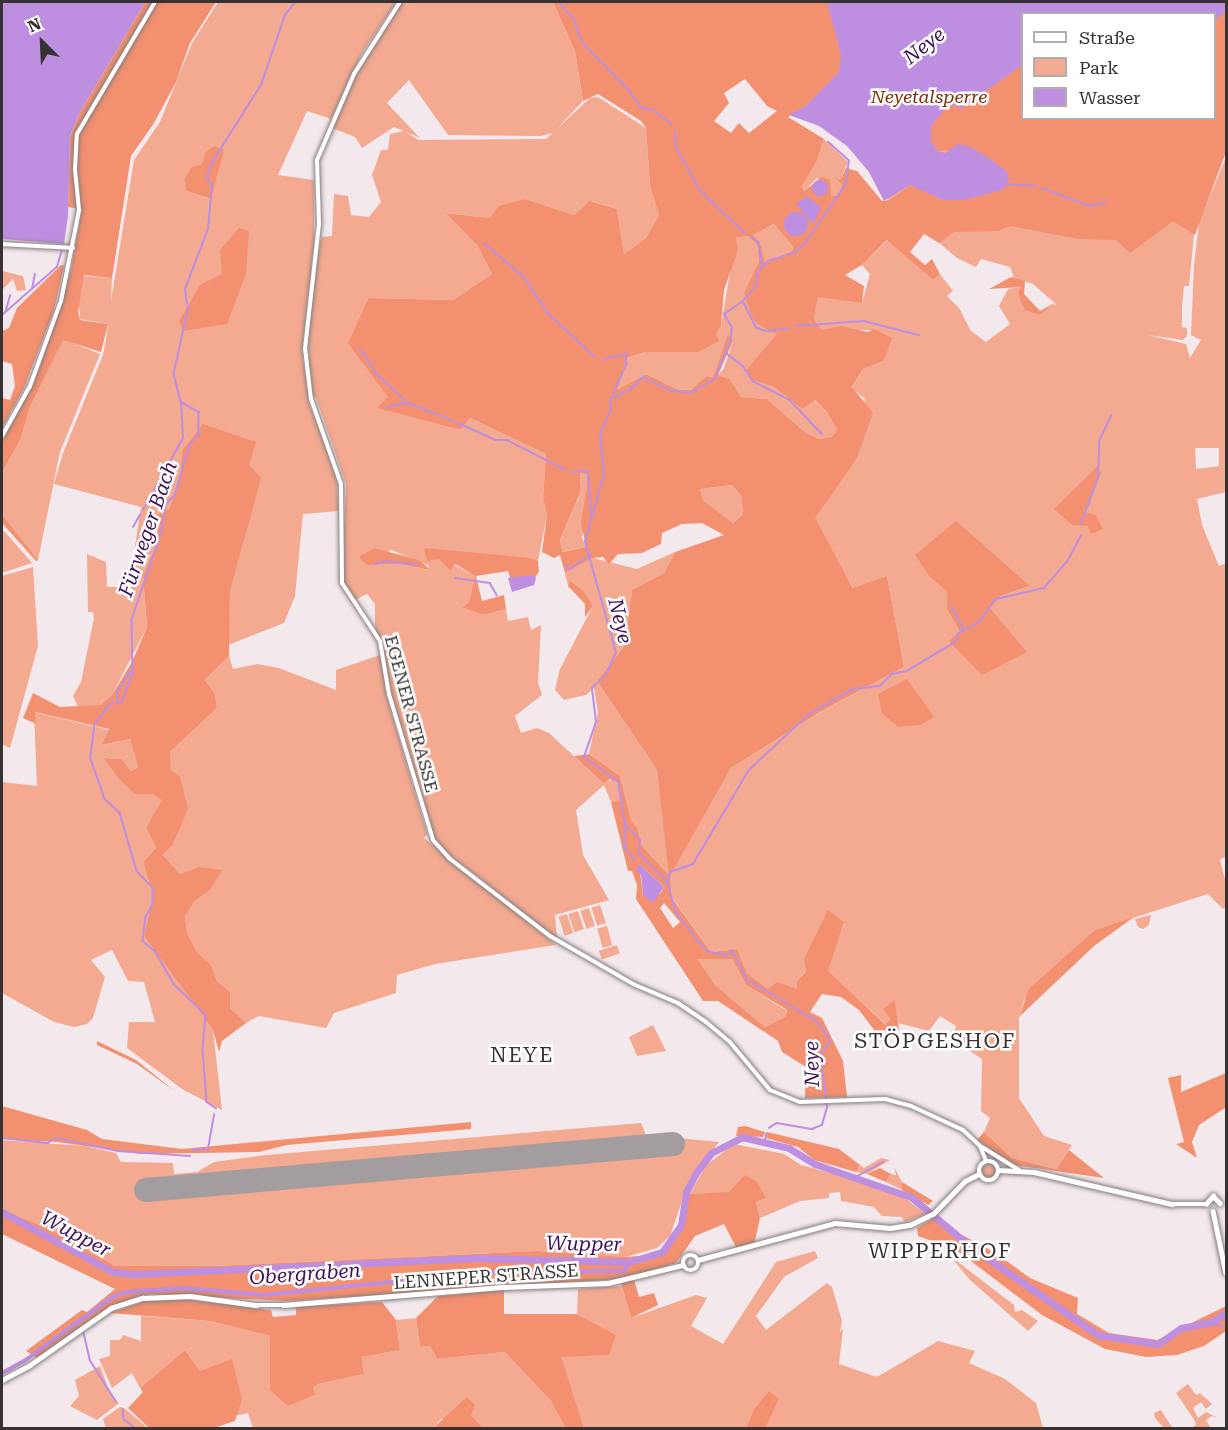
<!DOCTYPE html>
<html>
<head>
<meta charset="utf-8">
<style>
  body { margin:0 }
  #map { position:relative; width:1228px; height:1430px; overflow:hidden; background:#f3e9ed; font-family:"Roboto Serif",serif }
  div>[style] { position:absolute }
  .green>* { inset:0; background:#f3aa91; transform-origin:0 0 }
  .round { border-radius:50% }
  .forest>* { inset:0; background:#f29070 }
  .water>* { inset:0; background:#be8ee1 }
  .stream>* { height:1.5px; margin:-0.75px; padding:0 0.75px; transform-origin:0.75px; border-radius:0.75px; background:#be8ee1 }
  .canal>* { height:4px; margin:-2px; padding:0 2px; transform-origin:2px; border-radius:2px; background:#be8ee1 }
  .river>* { height:7px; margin:-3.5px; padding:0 3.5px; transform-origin:3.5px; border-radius:3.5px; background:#be8ee1 }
  .runway>* { height:24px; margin:-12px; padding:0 12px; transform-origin:12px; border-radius:12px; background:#a49da0 }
  .roads { filter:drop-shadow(0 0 2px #857c7f) drop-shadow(0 0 2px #857c7f) }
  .tertiary>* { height:4px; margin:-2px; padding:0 2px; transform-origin:2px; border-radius:2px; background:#fff }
  .primary>* { height:4.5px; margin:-2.25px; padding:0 2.25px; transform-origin:2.25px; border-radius:2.25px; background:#fff }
  .primary>.ring { margin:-2.25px; padding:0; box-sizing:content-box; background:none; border:4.5px solid #fff; border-radius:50% }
  span { translate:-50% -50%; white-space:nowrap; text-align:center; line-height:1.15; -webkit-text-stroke:5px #fff; paint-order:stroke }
  .park-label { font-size:18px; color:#7f2a06; font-style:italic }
  .street-label { font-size:18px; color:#363234 }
  .water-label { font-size:20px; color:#3e0e58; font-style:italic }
  .quarter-label { font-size:21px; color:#393134; letter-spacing:1.5px }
  .frame { position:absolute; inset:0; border:3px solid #363234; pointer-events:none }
  .legend { position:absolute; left:1021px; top:12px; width:195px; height:108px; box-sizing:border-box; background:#fff; border:2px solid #afadae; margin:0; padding:8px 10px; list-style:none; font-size:18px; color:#363234 }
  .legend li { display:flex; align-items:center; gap:12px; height:30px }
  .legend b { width:30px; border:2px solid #afadae }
  .north { position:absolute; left:12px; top:12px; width:60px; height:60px; -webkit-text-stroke:4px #fff; paint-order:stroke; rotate:336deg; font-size:16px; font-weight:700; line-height:24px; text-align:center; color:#363234 }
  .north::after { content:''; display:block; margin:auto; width:21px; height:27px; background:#363234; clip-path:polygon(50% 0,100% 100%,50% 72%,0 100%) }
</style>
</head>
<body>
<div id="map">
  <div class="green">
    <i style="clip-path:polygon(evenodd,218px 2px,396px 2px,362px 53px,331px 119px,307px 111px,278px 175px,314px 180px,314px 243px,302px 352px,310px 406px,336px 475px,339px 511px,303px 514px,295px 596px,284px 623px,228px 645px,230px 592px,245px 537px,182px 451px,180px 478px,169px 509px,156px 531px,158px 540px,143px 575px,147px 627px,112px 695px,100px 705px,78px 707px,73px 696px,81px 682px,94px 618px,93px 612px,88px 612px,87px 554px,106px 562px,107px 587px,129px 587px,141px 507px,54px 484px,63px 453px,103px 355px,107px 333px,108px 324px,80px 319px,78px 295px,84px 276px,112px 278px,111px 301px,134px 160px,160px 122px,192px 43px,218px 2px,202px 164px,210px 199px,186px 191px,184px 179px,191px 167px,202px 164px)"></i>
    <i style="clip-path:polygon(402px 2px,553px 2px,575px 51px,583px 101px,553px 133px,541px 136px,448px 135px,409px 80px,387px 103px,420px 138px,394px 127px,362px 148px,355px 137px,332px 128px,355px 74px)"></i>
    <i style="clip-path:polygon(evenodd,686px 2px,1226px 2px,1226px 147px,1194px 234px,1189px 286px,1184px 286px,1182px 307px,1182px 327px,1187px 328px,1187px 336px,1183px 340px,1148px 335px,1186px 344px,1190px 358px,1201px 340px,1191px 335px,1194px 265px,1199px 223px,1226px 157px,1226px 492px,1197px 499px,1202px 525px,1219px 566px,1226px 563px,1226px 856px,1220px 860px,1226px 883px,1226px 907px,1223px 909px,1208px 894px,1095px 930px,1024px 1000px,1019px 1017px,1019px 1098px,1044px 1136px,1072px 1145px,1056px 1169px,1012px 1158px,984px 1132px,990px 1118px,981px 1111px,982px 1059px,952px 1039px,956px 1026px,940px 1016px,929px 1031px,898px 1023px,895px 1001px,887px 1025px,827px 971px,844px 923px,797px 981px,798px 989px,768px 989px,747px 973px,737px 949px,711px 952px,672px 897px,670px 876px,642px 846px,638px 829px,631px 822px,620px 776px,589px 754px,598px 712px,594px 688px,586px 695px,564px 700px,555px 690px,560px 669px,593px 606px,570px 582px,568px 586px,565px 573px,593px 558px,637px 569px,675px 552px,664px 573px,632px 590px,625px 645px,597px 681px,657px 770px,670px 875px,731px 768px,817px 714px,904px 667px,887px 576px,854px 589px,814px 518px,856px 460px,865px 399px,852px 388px,863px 369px,884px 359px,874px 330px,822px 330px,814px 319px,818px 296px,862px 303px,870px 274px,862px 265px,888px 240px,933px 280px,940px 274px,953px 291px,947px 296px,959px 308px,971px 331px,986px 342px,1010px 324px,999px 306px,1008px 289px,1022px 287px,1019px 294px,1039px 315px,1052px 304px,1057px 305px,1033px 284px,1014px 278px,1010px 267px,981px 259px,976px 267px,957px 258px,882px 194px,865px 165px,847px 146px,686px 2px,1022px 14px,1214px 14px,1214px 118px,1022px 118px,1022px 14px,686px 2px,1195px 448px,1219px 448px,1219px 466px,1196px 469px,1195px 448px,686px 2px,1030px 586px,1000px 596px,947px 595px,947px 591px,1030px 586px)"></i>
    <i style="clip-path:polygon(evenodd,598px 97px,646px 128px,650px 186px,659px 215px,646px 238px,624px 254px,617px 209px,591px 201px,574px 215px,526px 199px,490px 218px,447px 213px,477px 245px,492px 274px,453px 300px,369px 298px,389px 397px,378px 408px,460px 430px,470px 418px,546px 454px,543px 498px,547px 515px,538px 561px,424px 549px,475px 576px,469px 602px,463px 606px,484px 615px,506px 609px,508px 621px,528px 617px,531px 630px,541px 625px,538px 682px,542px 695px,515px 716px,521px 733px,537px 728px,549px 733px,604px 784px,614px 778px,617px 782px,622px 800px,611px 802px,604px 785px,576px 810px,583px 855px,609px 900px,555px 915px,557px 939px,443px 850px,435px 839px,391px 694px,375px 626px,375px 604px,367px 594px,351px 602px,342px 583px,346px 484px,316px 398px,310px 392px,308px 335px,320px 242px,322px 237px,332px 236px,334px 194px,348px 196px,351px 215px,369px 217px,381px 202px,372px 175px,381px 150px,388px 150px,390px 134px,404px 131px,419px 140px,546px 139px,590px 98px,598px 97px,391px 550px,428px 565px,430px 570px,398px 564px,367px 565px,391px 550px)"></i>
    <i style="clip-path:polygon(824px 139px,848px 162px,840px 180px,835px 178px,842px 185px,837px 196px,831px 196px,817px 178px,804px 191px,802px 185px,817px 161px)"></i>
    <i style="clip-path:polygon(774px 224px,793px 245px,792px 251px,764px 263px,760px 242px,751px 235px)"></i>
    <i style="clip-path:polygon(747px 236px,757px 244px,759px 261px,744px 293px,758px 325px,778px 334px,746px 370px,749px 379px,774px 387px,802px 409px,814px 400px,827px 412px,837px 430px,832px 438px,820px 439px,806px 433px,767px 399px,741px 397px,730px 379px,718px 375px,724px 368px,733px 341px,728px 337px,713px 377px,706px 376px,691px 390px,679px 390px,646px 374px,616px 391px,627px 358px,645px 352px,668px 352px,716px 335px,721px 325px,736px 238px)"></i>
    <i style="clip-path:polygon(2px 271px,23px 276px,26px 290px,17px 291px,13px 279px,2px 290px)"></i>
    <i style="clip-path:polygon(63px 339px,100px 354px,60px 452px,38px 560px,2px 514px,2px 473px,21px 438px,30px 407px)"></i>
    <i style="clip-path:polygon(580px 473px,589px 475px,582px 538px,586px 547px,561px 552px,560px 540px,581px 492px)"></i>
    <i style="clip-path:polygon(732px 485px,741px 496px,743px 514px,733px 523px,703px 500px,700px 489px)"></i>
    <i style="clip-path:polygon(2px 529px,12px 540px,32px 563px,2px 573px)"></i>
    <i style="clip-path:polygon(33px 567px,38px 646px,10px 748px,2px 744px,2px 576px)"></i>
    <i style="clip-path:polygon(380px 655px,387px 698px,427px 834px,424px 838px,556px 945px,435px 964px,397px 975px,396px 993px,334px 1013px,326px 1028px,259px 1016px,246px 1023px,230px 1008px,230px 992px,217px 981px,211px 965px,197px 952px,187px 933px,185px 916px,195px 901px,210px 890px,198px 867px,180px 874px,163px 855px,172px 846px,170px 752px,217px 708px,215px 694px,205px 680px,229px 656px,233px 669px,257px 664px,279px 668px,336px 690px,336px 670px)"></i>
    <i style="clip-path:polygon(34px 712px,109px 730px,103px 745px,130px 739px,138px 767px,131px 771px,122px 759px,105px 758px,163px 800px,146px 828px,156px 848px,143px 862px,153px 895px,144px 936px,213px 1030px,222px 1110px,182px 1089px,127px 1048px,129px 1022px,155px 1022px,144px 982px,128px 981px,112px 950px,91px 960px,105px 977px,93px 1018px,87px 1024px,74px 1027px,54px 1022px,2px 993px,2px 782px,37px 786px)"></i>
    <i style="left:600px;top:905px;width:19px;height:9px;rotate:72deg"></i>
    <i style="left:589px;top:908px;width:19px;height:9px;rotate:72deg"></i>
    <i style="left:578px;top:911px;width:19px;height:10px;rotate:72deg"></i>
    <i style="left:567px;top:914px;width:20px;height:9px;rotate:72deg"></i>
    <i style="clip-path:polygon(1151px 915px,1149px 925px,1143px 929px,1138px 927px,1135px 919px)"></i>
    <i style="left:607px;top:926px;width:20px;height:10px;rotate:75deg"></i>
    <i style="left:617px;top:945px;width:9px;height:19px;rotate:72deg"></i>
    <i style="clip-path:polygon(696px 959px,732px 959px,746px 985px,787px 1011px,786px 1016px,765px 1027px,715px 985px)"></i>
    <i style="clip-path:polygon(653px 1025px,666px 1051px,637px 1056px,629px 1037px)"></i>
    <i style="clip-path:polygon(641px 1123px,646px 1135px,719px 1142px,690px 1178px,670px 1236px,657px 1248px,626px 1257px,537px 1251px,214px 1266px,115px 1266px,2px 1210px,2px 1140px,85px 1146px,116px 1153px,121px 1162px,173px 1163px,174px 1174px,197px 1172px,214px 1162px,266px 1155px)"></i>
    <i style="clip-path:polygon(734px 1144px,784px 1154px,801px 1165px,882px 1187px,901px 1195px,926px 1214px,905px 1222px,902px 1217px,882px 1216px,874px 1207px,841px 1201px,840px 1192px,829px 1193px,829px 1198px,800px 1201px,760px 1218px,756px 1202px,766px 1198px,729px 1193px,690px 1194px,706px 1165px)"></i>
    <i style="clip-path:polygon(881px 1158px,890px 1160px,867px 1174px,856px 1172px,860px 1165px,864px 1168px)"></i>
    <i class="round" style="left:982px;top:1164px;width:14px;height:14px"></i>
    <i style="clip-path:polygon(894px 1167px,902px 1182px,902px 1190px,886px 1182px,891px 1174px,896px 1175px)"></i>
    <i style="clip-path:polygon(815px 1251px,818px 1258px,784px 1277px,756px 1316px,766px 1330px,827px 1283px,832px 1287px,842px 1321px,840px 1332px,843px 1329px,839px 1364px,877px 1377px,938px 1341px,975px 1351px,969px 1363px,1005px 1379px,1036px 1403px,1043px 1428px,765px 1428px,753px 1411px,746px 1428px,584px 1428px,560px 1356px,608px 1355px,615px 1335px,577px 1314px,578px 1289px,622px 1286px,631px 1318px,696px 1295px,707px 1298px,691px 1326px,723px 1344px,776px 1262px)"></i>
    <i style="clip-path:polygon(950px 1256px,1014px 1305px,1015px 1312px,1022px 1310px,1038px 1321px,1028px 1331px,970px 1280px)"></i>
    <i style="clip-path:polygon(141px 1316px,210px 1321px,270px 1336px,270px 1390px,316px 1394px,313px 1388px,318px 1384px,364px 1374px,360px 1357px,400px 1350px,396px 1320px,416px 1318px,420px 1347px,430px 1346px,437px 1359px,505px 1352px,551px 1401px,568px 1428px,483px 1428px,471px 1415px,441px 1419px,433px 1428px,253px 1428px,248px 1413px,234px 1416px,242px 1399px,200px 1371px,185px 1350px,140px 1388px,132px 1373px,112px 1388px,99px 1359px,110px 1356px,110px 1340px,120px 1340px,123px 1335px,141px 1341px)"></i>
    <i style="clip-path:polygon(100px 1366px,110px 1393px,119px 1403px,97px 1420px,70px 1406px,79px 1396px,75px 1380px)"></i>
    <i style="clip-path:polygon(1188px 1384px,1196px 1395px,1200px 1393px,1212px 1404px,1206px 1409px,1201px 1402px,1193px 1408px,1198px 1418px,1206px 1412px,1218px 1418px,1212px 1416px,1206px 1420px,1210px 1427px,1206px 1428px,1191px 1428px,1196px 1425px,1195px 1421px,1176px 1393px)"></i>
    <i style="clip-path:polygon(120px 1407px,124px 1408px,148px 1428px,106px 1428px,103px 1419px)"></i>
    <i style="clip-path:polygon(1161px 1410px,1166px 1418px,1173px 1428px,1164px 1428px,1155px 1418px,1154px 1413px)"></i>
  </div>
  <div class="forest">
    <i style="clip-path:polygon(145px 2px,216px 2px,190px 43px,176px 82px,154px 123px,131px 156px,112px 278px,84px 275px,78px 312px,80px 320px,108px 324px,101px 352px,63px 340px,30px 407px,21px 438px,2px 473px,2px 441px,32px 387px,71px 270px,82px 209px,68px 207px,70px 137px,79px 114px)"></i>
    <i style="clip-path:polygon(evenodd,553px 2px,827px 2px,841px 55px,839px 72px,806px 106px,788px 117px,824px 139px,817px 161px,802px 186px,804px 191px,822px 177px,830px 180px,831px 196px,837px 196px,842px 185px,834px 177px,840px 180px,846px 168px,857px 171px,882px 201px,890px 200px,910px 185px,943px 200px,965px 200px,1002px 190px,1009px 181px,951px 150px,938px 151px,931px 142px,931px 126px,947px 107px,955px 105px,961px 109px,1022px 65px,1022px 118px,1214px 118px,1215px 18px,1226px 11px,1226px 152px,1195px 235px,1173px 221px,1130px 253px,1116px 240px,1079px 239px,1011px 226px,997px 231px,954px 232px,939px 243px,924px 234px,910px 252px,925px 265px,932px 259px,940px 274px,933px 280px,887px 240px,862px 265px,845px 275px,864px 286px,862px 303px,818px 297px,814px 319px,822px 330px,840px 326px,868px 332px,874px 329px,892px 338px,884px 360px,863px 369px,852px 387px,873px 413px,856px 460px,815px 518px,853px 588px,887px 576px,904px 667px,820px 712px,731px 768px,670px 876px,672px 898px,711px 952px,737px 949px,747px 973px,768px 989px,777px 982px,797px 989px,797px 981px,806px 971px,804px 959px,828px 910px,844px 922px,828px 971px,886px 1025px,890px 1018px,883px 1009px,895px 1000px,899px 1030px,875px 1031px,859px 1010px,841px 997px,822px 994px,810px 1012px,822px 1018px,843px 1061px,847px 1097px,805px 1098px,806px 1067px,782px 1052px,778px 1041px,718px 1001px,703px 1001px,636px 899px,637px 885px,632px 871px,628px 871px,611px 802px,622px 800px,617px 782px,610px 779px,604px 784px,574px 756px,589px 754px,620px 776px,631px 821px,638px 829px,642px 846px,669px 875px,657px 770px,597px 681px,625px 645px,632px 590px,664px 573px,675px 552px,724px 535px,702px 523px,682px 524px,662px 533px,661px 544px,642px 553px,618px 554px,609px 564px,603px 557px,593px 558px,565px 573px,560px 555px,554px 558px,542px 552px,547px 515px,543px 498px,546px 454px,470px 418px,460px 430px,377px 408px,388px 397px,348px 343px,369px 298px,453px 300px,492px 274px,477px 245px,446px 213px,490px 218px,499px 206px,526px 199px,574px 215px,590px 201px,617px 209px,624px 254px,646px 238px,659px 215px,650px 186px,646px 128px,641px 121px,598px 94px,583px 101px,575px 51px,553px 2px,745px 79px,767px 106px,777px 111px,749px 133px,739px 123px,731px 133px,714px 121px,729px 103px,724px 93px,745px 79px,553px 2px,774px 224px,793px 246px,792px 251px,765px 263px,760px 242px,752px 235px,774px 224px,553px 2px,747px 236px,757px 244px,759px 261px,744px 293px,751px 315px,758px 325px,777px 334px,746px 370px,749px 379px,774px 387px,802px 409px,815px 400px,827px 412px,837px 430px,832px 437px,820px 439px,806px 433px,767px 399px,741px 397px,730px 379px,718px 375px,733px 341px,728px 335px,713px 377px,706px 376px,691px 390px,679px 390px,646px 374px,617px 390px,627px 358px,645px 352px,698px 352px,719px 341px,716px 335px,721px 325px,724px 290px,738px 250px,736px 238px,747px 236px,553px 2px,580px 473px,589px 475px,581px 523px,586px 547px,562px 552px,560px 540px,581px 491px,580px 473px,553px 2px,732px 485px,741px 496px,743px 514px,733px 523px,703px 500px,700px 489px,732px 485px,553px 2px,639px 864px,664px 887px,660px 894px,643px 895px,639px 864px,553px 2px,664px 903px,680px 922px,673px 928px,660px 908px,664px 903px,553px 2px,697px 959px,732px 959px,746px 985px,787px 1010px,786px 1016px,765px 1027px,715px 985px,697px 959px)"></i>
    <i style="clip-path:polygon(214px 146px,224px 150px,211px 199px,186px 191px,184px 179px,191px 167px,202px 164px,206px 152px)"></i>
    <i style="clip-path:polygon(239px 228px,249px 231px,246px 274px,227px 324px,183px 331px,179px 321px,200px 285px,222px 274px,220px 250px)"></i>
    <i style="clip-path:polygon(61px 265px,64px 266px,54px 310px,24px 388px,2px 428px,2px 398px,10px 400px,15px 386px,12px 364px,2px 361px,2px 331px,9px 328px,17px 308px)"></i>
    <i style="clip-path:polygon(1011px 277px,1025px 281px,1024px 294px,1040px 311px,1052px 304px,1040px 315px,1025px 310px,1018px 294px,1021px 287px,989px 289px)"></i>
    <i style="clip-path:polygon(203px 424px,256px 442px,249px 465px,261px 478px,230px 592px,229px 656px,205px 680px,215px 694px,217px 708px,170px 752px,171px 770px,180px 777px,188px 809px,172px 846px,163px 855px,180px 874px,198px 867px,222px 870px,210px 890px,195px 901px,185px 916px,187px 933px,197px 952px,211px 965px,217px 981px,230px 992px,230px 1008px,246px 1023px,222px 1041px,219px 1052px,213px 1030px,144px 936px,153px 895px,143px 862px,156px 848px,146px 828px,162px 800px,153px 794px,135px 794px,119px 779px,104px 758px,122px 759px,131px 771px,138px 767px,130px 739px,102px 745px,109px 729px,35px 712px,36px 724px,23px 718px,33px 693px,60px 707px,100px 705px,112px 695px,132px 662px,147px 627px,143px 575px,158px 540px,156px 516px,169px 509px,180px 478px,182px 451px)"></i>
    <i style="clip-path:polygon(1098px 466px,1101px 473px,1084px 512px,1096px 515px,1103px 529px,1091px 534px,1088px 526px,1072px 525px,1054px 509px)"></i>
    <i style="clip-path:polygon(2px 514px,38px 560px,36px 561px,2px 523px)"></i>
    <i style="clip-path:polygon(956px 521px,1030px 586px,1000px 596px,989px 607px,1027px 652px,982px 675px,949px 641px,960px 631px,947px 609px,947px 591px,930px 577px,915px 555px)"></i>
    <i style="clip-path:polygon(374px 548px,419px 560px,431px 570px,398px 564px,367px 565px,359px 557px)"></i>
    <i style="clip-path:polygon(424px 548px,530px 558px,538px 561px,539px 571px,535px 578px,512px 584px,508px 571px,476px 576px,482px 601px,504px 595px,506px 609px,484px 615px,462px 607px,469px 602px,475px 576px,455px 564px,450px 570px,439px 559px,427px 561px)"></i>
    <i style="clip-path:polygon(570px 581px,583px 591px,593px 606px,585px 617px,585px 604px,568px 586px)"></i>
    <i style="clip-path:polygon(907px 679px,934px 717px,920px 725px,898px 727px,882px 713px,878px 694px)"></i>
    <i style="clip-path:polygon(1134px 917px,1094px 946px,1019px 1017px,1029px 989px,1095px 930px)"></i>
    <i style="clip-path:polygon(97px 1041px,136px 1060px,176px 1092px,137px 1064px,97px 1045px)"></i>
    <i style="clip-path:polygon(1226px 1073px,1225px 1108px,1199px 1125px,1192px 1142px,1197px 1158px,1176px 1144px,1184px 1142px,1168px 1078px,1181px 1075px,1181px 1092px)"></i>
    <i style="clip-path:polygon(2px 1106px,87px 1130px,102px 1139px,182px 1149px,471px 1122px,471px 1129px,287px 1145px,259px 1152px,140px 1154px,57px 1142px,2px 1139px)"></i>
    <i style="clip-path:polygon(745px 1126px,765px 1132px,763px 1137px,736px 1136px,738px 1127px)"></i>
    <i style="clip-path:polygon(767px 1132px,839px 1149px,860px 1165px,856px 1172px,814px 1160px,798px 1147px,766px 1138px)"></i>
    <i style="clip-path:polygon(984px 1132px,1012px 1158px,1056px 1169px,1069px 1150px,1104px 1178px,1014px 1165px,977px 1140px)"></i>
    <i style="clip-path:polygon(880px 1168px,891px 1174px,886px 1182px,867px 1174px)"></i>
    <i style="clip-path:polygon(745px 1175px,757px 1182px,766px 1198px,756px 1202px,760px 1218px,754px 1245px,737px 1249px,724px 1224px,695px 1236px,676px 1263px,633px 1276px,639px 1297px,654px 1293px,658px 1305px,631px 1318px,620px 1279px,286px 1301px,150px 1294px,110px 1306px,37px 1358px,26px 1351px,82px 1310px,87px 1312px,115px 1289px,2px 1234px,2px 1210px,51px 1230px,115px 1266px,214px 1266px,537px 1251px,626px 1257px,662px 1254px,682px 1222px,690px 1194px,729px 1192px)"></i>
    <i style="clip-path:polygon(902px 1182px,933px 1201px,928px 1205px,902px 1190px)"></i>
    <i style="clip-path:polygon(932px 1219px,994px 1252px,1030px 1278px,1078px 1298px,1077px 1314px,1109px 1333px,1157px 1340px,1226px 1306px,1226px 1331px,1204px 1346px,1177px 1355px,1146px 1357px,1105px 1349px,1042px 1315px,955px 1249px,918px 1236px,917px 1228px)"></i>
    <i style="clip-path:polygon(504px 1290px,504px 1314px,577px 1314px,616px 1335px,609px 1355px,561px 1357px,584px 1428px,566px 1428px,551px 1401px,505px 1352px,437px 1359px,430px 1346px,420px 1347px,416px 1318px,438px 1296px)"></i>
    <i style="clip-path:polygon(190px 1300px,271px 1310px,273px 1317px,296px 1315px,296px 1307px,382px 1302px,396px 1320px,400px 1350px,361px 1357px,364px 1374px,318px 1384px,313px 1388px,316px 1394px,288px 1406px,270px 1390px,270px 1336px,210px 1321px,110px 1313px,146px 1301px)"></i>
    <i style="clip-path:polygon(185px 1350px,200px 1371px,232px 1359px,242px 1399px,235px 1421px,214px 1428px,149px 1428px,128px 1408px,143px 1392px,140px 1388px)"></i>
    <i style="clip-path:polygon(769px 1391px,779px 1399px,765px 1428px,746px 1428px,753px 1411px)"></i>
    <i style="clip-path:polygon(467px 1397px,475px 1405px,471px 1415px,483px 1428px,433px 1428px)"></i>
  </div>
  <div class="water">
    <i style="clip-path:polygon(2px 2px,145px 2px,79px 114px,70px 136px,68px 216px,64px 244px,2px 239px)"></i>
    <i style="clip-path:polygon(827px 2px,1226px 2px,1226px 11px,1216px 19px,1214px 14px,1022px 14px,1022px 65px,961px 109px,955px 105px,947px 107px,931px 126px,931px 142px,938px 151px,945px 153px,958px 144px,970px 147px,992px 160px,1008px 173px,1009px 181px,1002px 190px,965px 200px,943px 200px,910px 185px,884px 201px,869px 172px,847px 146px,819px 126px,789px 115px,806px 106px,839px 72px,841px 55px)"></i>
    <i class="round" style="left:812px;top:180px;width:16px;height:16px"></i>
    <i style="clip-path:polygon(807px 196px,821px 207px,813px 224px,796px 204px)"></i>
    <i class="round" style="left:784px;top:212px;width:24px;height:24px"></i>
    <i style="clip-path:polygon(533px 575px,536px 578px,534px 585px,512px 592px,508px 578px)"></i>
    <i style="clip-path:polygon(639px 864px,664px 887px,653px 903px,643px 895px,641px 875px,636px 870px)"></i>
  </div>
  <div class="stream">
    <i style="left:559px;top:2px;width:23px;rotate:49deg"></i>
    <i style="left:574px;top:19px;width:24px;rotate:71deg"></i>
    <i style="left:582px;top:42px;width:66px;rotate:45.6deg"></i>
    <i style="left:628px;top:89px;width:24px;rotate:54deg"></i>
    <i style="left:642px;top:108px;width:10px;rotate:6deg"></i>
    <i style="left:652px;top:109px;width:25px;rotate:37deg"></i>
    <i style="left:675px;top:131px;width:18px;rotate:84deg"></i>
    <i style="left:677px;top:149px;width:48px;rotate:60.3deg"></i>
    <i style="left:701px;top:191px;width:61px;rotate:43.7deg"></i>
    <i style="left:1007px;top:184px;width:29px;rotate:4deg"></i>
    <i style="left:1042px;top:188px;width:51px;rotate:20.6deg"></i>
    <i style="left:1090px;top:206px;width:16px;rotate:-14deg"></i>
    <i style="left:751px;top:237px;width:10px;rotate:37deg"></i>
    <i style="left:759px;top:243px;width:24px;rotate:81deg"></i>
    <i style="left:484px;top:243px;width:54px;rotate:40.5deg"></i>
    <i style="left:525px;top:278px;width:43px;rotate:56.3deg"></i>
    <i style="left:549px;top:314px;width:62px;rotate:43deg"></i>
    <i style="left:32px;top:289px;width:15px;rotate:-79deg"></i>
    <i style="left:743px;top:301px;width:30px;rotate:63deg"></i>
    <i style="left:757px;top:328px;width:10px;rotate:17deg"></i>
    <i style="left:767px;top:331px;width:23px;rotate:-7deg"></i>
    <i style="left:187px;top:304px;width:15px;rotate:-98deg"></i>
    <i style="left:185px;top:289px;width:64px;rotate:-69deg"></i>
    <i style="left:208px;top:229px;width:44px;rotate:-84.8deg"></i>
    <i style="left:212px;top:185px;width:9px;rotate:-126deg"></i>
    <i style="left:207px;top:178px;width:15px;rotate:-74deg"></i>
    <i style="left:211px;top:164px;width:93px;rotate:-57.7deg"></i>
    <i style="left:261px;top:85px;width:74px;rotate:-71.1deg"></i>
    <i style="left:285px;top:15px;width:16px;rotate:-52deg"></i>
    <i style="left:189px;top:306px;width:70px;rotate:102.4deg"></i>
    <i style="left:174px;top:374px;width:29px;rotate:76deg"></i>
    <i style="left:181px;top:402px;width:21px;rotate:29deg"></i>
    <i style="left:199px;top:412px;width:23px;rotate:90deg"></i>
    <i style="left:199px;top:435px;width:13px;rotate:132deg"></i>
    <i style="left:190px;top:445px;width:53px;rotate:106.4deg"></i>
    <i style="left:175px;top:496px;width:12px;rotate:138deg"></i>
    <i style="left:166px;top:504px;width:30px;rotate:99deg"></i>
    <i style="left:161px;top:534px;width:91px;rotate:108.6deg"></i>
    <i style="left:132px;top:620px;width:54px;rotate:88.9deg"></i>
    <i style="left:133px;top:674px;width:30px;rotate:111deg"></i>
    <i style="left:122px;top:702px;width:12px;rotate:166deg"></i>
    <i style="left:110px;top:705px;width:24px;rotate:128deg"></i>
    <i style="left:95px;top:724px;width:35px;rotate:97deg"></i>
    <i style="left:91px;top:759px;width:42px;rotate:70.7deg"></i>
    <i style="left:105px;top:799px;width:21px;rotate:43deg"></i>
    <i style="left:120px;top:813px;width:60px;rotate:73.7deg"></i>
    <i style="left:137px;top:871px;width:23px;rotate:47deg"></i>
    <i style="left:153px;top:888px;width:17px;rotate:90deg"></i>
    <i style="left:153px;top:905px;width:14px;rotate:120deg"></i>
    <i style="left:146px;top:917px;width:24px;rotate:97deg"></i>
    <i style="left:143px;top:941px;width:16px;rotate:40deg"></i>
    <i style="left:155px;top:951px;width:39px;rotate:60deg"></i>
    <i style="left:175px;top:985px;width:43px;rotate:44.1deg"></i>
    <i style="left:206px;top:1015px;width:36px;rotate:95deg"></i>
    <i style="left:203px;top:1051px;width:51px;rotate:85.5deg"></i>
    <i style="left:207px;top:1102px;width:11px;rotate:34deg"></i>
    <i style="left:6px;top:310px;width:15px;rotate:-74deg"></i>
    <i style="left:2px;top:315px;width:73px;rotate:-41.1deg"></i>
    <i style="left:57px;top:267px;width:18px;rotate:-74deg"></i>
    <i style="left:796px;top:326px;width:68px;rotate:-4.2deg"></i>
    <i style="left:864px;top:321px;width:57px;rotate:14.3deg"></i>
    <i style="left:360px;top:348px;width:30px;rotate:57deg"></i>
    <i style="left:376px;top:373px;width:44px;rotate:43.2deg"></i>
    <i style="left:408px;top:403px;width:47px;rotate:21.1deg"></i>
    <i style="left:726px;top:353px;width:21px;rotate:37deg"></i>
    <i style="left:743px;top:366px;width:18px;rotate:56deg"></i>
    <i style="left:753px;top:381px;width:42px;rotate:27.2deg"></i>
    <i style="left:790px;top:400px;width:47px;rotate:46.7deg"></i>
    <i style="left:603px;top:359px;width:24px;rotate:-12deg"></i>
    <i style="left:626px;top:354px;width:10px;rotate:84deg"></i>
    <i style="left:627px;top:364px;width:32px;rotate:114deg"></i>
    <i style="left:387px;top:407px;width:19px;rotate:-12deg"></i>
    <i style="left:456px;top:422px;width:44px;rotate:24.2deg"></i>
    <i style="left:496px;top:440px;width:11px"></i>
    <i style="left:507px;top:440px;width:66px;rotate:27deg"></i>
    <i style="left:572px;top:472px;width:16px;rotate:-4deg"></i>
    <i style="left:588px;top:471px;width:48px;rotate:85.2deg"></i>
    <i style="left:143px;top:510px;width:82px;rotate:-60.9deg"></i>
    <i style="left:183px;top:438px;width:35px;rotate:-93deg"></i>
    <i style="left:1081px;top:524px;width:49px;rotate:-69.7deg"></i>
    <i style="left:1098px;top:478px;width:37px;rotate:-88deg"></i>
    <i style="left:1099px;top:441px;width:28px;rotate:-64deg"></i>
    <i style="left:133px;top:527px;width:14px;rotate:-60deg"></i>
    <i style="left:375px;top:564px;width:12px;rotate:-14deg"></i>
    <i style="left:387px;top:561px;width:31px;rotate:7deg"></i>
    <i style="left:566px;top:565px;width:6px;rotate:45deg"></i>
    <i style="left:570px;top:569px;width:25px;rotate:-34deg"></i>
    <i style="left:455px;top:578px;width:35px;rotate:8deg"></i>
    <i style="left:490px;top:583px;width:14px;rotate:60deg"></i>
    <i style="left:952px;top:607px;width:25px;rotate:61deg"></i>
    <i style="left:964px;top:629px;width:4px;rotate:124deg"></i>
    <i style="left:117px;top:703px;width:11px;rotate:-90deg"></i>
    <i style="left:117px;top:692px;width:29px;rotate:-56deg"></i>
    <i style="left:625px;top:826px;width:21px;rotate:90deg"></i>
    <i style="left:625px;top:847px;width:17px;rotate:54deg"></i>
    <i style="left:668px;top:881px;width:9px;rotate:-77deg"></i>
    <i style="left:670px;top:872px;width:24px;rotate:-19deg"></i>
    <i style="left:693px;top:864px;width:109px;rotate:-59.2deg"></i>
    <i style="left:749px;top:770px;width:82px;rotate:-43deg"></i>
    <i style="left:809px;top:714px;width:51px;rotate:-29.1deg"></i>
    <i style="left:854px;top:689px;width:26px;rotate:-7deg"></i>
    <i style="left:880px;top:686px;width:17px;rotate:-45deg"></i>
    <i style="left:892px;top:674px;width:15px;rotate:-11deg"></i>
    <i style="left:907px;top:671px;width:56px;rotate:-31.1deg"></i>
    <i style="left:955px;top:642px;width:9px;rotate:-69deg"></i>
    <i style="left:958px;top:634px;width:23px;rotate:-29deg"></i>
    <i style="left:978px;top:623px;width:30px;rotate:-53deg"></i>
    <i style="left:996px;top:599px;width:49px;rotate:-12.9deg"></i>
    <i style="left:1044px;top:588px;width:35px;rotate:-49deg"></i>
    <i style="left:1067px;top:562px;width:30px;rotate:-62deg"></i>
    <i style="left:769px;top:1128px;width:9px;rotate:-32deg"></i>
    <i style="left:777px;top:1123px;width:36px;rotate:10deg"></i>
    <i style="left:812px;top:1129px;width:11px;rotate:-22deg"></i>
    <i style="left:822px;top:1125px;width:19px;rotate:-74deg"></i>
    <i style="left:827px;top:1107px;width:53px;rotate:-96.5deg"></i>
    <i style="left:821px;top:1054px;width:15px;rotate:-53deg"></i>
    <i style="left:830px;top:1042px;width:5px;rotate:-112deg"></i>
    <i style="left:828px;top:1037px;width:19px;rotate:-126deg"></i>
    <i style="left:817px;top:1022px;width:82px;rotate:-149deg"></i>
    <i style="left:747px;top:980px;width:33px;rotate:-117deg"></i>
    <i style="left:732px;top:951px;width:7px;rotate:135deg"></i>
    <i style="left:727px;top:956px;width:20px;rotate:-169deg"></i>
    <i style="left:707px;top:952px;width:50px;rotate:-128.5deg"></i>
    <i style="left:676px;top:913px;width:32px;rotate:-106deg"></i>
    <i style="left:667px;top:882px;width:40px;rotate:-135deg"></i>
    <i style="left:639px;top:854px;width:14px;rotate:-86deg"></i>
    <i style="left:640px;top:840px;width:21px;rotate:-135deg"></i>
    <i style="left:625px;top:825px;width:44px;rotate:-99.2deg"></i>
    <i style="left:618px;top:782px;width:42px;rotate:-143.7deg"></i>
    <i style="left:584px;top:757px;width:37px;rotate:-71deg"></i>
    <i style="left:596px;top:722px;width:34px;rotate:-97deg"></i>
    <i style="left:592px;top:688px;width:19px;rotate:-43deg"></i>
    <i style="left:606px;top:675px;width:24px;rotate:-66deg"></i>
    <i style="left:616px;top:653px;width:115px;rotate:-105.6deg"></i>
    <i style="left:585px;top:542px;width:70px;rotate:-74.2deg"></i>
    <i style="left:604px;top:475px;width:40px;rotate:-95.7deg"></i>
    <i style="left:600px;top:435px;width:28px;rotate:-67deg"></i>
    <i style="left:611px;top:409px;width:10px;rotate:-96deg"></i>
    <i style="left:610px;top:399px;width:23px;rotate:-25deg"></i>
    <i style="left:631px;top:389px;width:17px;rotate:-45deg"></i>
    <i style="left:643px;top:377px;width:30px;rotate:26deg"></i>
    <i style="left:670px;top:390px;width:21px;rotate:8deg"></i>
    <i style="left:691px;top:393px;width:28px;rotate:-30deg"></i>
    <i style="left:715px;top:379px;width:40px;rotate:-68deg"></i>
    <i style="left:730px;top:342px;width:14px;rotate:-82deg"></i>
    <i style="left:732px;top:328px;width:16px;rotate:-120deg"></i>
    <i style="left:724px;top:314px;width:22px;rotate:-34deg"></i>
    <i style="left:742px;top:302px;width:21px;rotate:-49deg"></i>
    <i style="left:756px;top:286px;width:13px;rotate:-86deg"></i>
    <i style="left:757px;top:273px;width:16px;rotate:-47deg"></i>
    <i style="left:768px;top:261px;width:29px;rotate:-18deg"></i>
    <i style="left:796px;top:252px;width:13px;rotate:-45deg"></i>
    <i style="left:805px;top:243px;width:72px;rotate:-55.2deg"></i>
    <i style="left:846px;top:184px;width:23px;rotate:-83deg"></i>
    <i style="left:849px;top:161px;width:28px;rotate:-138deg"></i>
    <i style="left:2px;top:1138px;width:46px;rotate:6.2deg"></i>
    <i style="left:48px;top:1143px;width:9px;rotate:-32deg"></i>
    <i style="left:56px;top:1138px;width:63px;rotate:11.8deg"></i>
    <i style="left:118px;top:1151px;width:72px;rotate:4deg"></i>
    <i style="left:765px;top:1141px;width:7px;rotate:-82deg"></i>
    <i style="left:192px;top:1150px;width:16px;rotate:-4deg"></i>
    <i style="left:208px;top:1149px;width:35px;rotate:-80deg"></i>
    <i style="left:856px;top:1177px;width:31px;rotate:-29deg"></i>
    <i style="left:1212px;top:1322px;width:12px;rotate:24deg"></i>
    <i style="left:84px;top:1333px;width:28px;rotate:77deg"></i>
    <i style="left:90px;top:1360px;width:49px;rotate:57.6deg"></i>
    <i style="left:123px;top:1409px;width:10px;rotate:84deg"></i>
    <i style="left:124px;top:1419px;width:14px;rotate:39deg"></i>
  </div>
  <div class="canal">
    <i style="left:2px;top:1373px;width:29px;rotate:-29deg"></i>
    <i style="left:27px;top:1359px;width:105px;rotate:-36.1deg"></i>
    <i style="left:112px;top:1297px;width:15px;rotate:-20deg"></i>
    <i style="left:126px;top:1292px;width:56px;rotate:-4.1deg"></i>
    <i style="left:182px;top:1288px;width:81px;rotate:4.9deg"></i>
    <i style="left:263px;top:1295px;width:229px;rotate:-5.8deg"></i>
    <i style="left:491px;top:1272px;width:133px;rotate:-0.4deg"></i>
    <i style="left:624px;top:1271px;width:10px;rotate:-61deg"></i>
  </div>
  <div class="river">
    <i style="left:2px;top:1212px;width:126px;rotate:28.4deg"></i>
    <i style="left:113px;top:1272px;width:22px;rotate:5deg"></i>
    <i style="left:135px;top:1274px;width:345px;rotate:-2.7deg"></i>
    <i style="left:480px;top:1258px;width:149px;rotate:1.5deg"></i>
    <i style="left:629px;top:1262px;width:34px;rotate:-17deg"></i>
    <i style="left:662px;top:1252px;width:33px;rotate:-55deg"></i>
    <i style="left:681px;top:1225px;width:33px;rotate:-81deg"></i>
    <i style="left:686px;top:1192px;width:21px;rotate:-62deg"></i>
    <i style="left:696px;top:1173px;width:25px;rotate:-53deg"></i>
    <i style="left:711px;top:1153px;width:35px;rotate:-27deg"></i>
    <i style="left:742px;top:1137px;width:48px;rotate:13.2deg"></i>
    <i style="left:789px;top:1148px;width:31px;rotate:32deg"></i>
    <i style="left:815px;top:1164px;width:102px;rotate:19deg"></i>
    <i style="left:911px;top:1197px;width:77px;rotate:39.7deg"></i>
    <i style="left:970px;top:1246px;width:156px;rotate:34.8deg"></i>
    <i style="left:1098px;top:1335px;width:61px;rotate:8.5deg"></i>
    <i style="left:1158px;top:1344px;width:28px;rotate:-35deg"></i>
    <i style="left:1181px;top:1328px;width:32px;rotate:-11deg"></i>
    <i style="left:1212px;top:1322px;width:17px;rotate:-33deg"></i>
  </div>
  <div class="runway">
    <i style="left:146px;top:1190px;width:529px;rotate:-4.99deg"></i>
  </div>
  <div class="roads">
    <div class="tertiary">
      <i style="left:400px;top:2px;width:85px;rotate:122.6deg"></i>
      <i style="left:354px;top:74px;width:94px;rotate:113.3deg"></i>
      <i style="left:317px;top:160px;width:64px;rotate:88.2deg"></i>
      <i style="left:319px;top:224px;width:125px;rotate:96.4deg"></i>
      <i style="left:305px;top:348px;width:51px;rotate:83.3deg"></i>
      <i style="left:311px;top:399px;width:90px;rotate:70.6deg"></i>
      <i style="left:341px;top:484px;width:99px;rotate:89.4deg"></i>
      <i style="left:342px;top:583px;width:69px;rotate:56.8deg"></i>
      <i style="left:380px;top:641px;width:54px;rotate:80.4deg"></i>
      <i style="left:389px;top:694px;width:152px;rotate:73.2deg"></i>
      <i style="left:433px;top:840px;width:25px;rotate:48deg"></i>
      <i style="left:450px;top:859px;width:126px;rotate:37.6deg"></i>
      <i style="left:550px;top:936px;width:96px;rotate:30deg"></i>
      <i style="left:633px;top:984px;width:49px;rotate:22.9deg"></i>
      <i style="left:678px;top:1003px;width:34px;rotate:34deg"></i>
      <i style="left:706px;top:1022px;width:30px;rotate:40deg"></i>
      <i style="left:729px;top:1041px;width:64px;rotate:50.1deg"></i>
      <i style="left:770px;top:1090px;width:32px;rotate:22deg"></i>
      <i style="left:800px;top:1102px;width:85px;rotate:-2deg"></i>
      <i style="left:885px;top:1099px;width:27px;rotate:15deg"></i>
      <i style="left:911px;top:1106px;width:57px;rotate:24.8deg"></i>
      <i style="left:963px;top:1130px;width:23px;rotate:43deg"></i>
      <i style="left:980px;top:1146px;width:16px;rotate:68deg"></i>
      <i style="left:2px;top:244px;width:71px;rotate:3.2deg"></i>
      <i style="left:2px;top:436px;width:57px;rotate:-60.8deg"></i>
      <i style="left:30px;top:386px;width:90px;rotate:-70deg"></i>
      <i style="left:61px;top:301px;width:93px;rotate:-78.8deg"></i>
      <i style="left:79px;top:210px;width:41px;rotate:-95.6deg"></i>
      <i style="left:75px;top:169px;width:35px;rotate:-87deg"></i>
      <i style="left:77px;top:134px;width:153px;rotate:-59.4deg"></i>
      <i style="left:982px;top:1147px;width:44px;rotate:31.9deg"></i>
    </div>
    <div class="primary">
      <i class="ring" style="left:979px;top:1161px;width:15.5px;height:15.5px"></i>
      <i style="left:998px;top:1170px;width:36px;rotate:3deg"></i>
      <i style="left:1034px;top:1172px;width:142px;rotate:13.1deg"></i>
      <i style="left:1172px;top:1204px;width:34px"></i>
      <i style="left:1206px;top:1204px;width:11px;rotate:-49deg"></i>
      <i style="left:1213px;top:1196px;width:10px;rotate:45deg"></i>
      <i style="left:1213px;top:1211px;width:63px;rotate:78.2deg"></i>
      <i class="ring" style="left:683px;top:1255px;width:11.5px;height:11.5px"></i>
      <i style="left:698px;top:1260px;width:142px;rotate:-15.1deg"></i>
      <i style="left:835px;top:1223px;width:55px;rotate:5.2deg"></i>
      <i style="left:890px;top:1228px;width:20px;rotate:-9deg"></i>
      <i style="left:910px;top:1225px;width:25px;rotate:-26deg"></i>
      <i style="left:933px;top:1214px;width:46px;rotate:-45.9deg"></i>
      <i style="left:965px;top:1181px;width:16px;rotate:-27deg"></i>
      <i style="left:2px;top:1380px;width:32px;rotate:-28deg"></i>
      <i style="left:30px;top:1365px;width:99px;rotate:-35.1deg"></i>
      <i style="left:111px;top:1308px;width:33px;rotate:-18deg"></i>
      <i style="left:142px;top:1298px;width:48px;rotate:-2.4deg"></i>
      <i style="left:190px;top:1296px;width:67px;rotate:7.8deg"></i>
      <i style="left:256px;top:1305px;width:27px"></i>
      <i style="left:283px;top:1305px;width:222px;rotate:-4.7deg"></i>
      <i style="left:504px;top:1287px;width:104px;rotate:-2.2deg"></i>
      <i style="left:608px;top:1283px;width:77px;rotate:-13.5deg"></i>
    </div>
  </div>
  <div class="park-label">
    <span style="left:929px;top:97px">Neyetalsperre</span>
  </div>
  <div class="street-label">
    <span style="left:411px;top:714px;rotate:75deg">EGENER STRASSE</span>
    <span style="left:486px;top:1277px;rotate:-4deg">LENNEPER STRASSE</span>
  </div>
  <div class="water-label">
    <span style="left:924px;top:46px;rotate:-38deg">Neye</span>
    <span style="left:148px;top:529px;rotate:-71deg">Fürweger Bach</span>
    <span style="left:620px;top:621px;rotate:76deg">Neye</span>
    <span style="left:812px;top:1064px;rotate:-91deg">Neye</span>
    <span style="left:76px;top:1234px;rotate:28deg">Wupper</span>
    <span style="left:584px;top:1244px;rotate:1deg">Wupper</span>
    <span style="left:305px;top:1274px;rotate:-4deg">Obergraben</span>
  </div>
  <div class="quarter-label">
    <span style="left:935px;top:1041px">STÖPGESHOF</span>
    <span style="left:522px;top:1055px">NEYE</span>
    <span style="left:940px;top:1251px">WIPPERHOF</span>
  </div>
  <div class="frame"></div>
  <ul class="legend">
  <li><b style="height:8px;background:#fff"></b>Straße</li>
  <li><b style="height:16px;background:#f3aa91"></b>Park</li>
  <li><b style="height:16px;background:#be8ee1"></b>Wasser</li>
  </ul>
  <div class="north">N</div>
</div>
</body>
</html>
